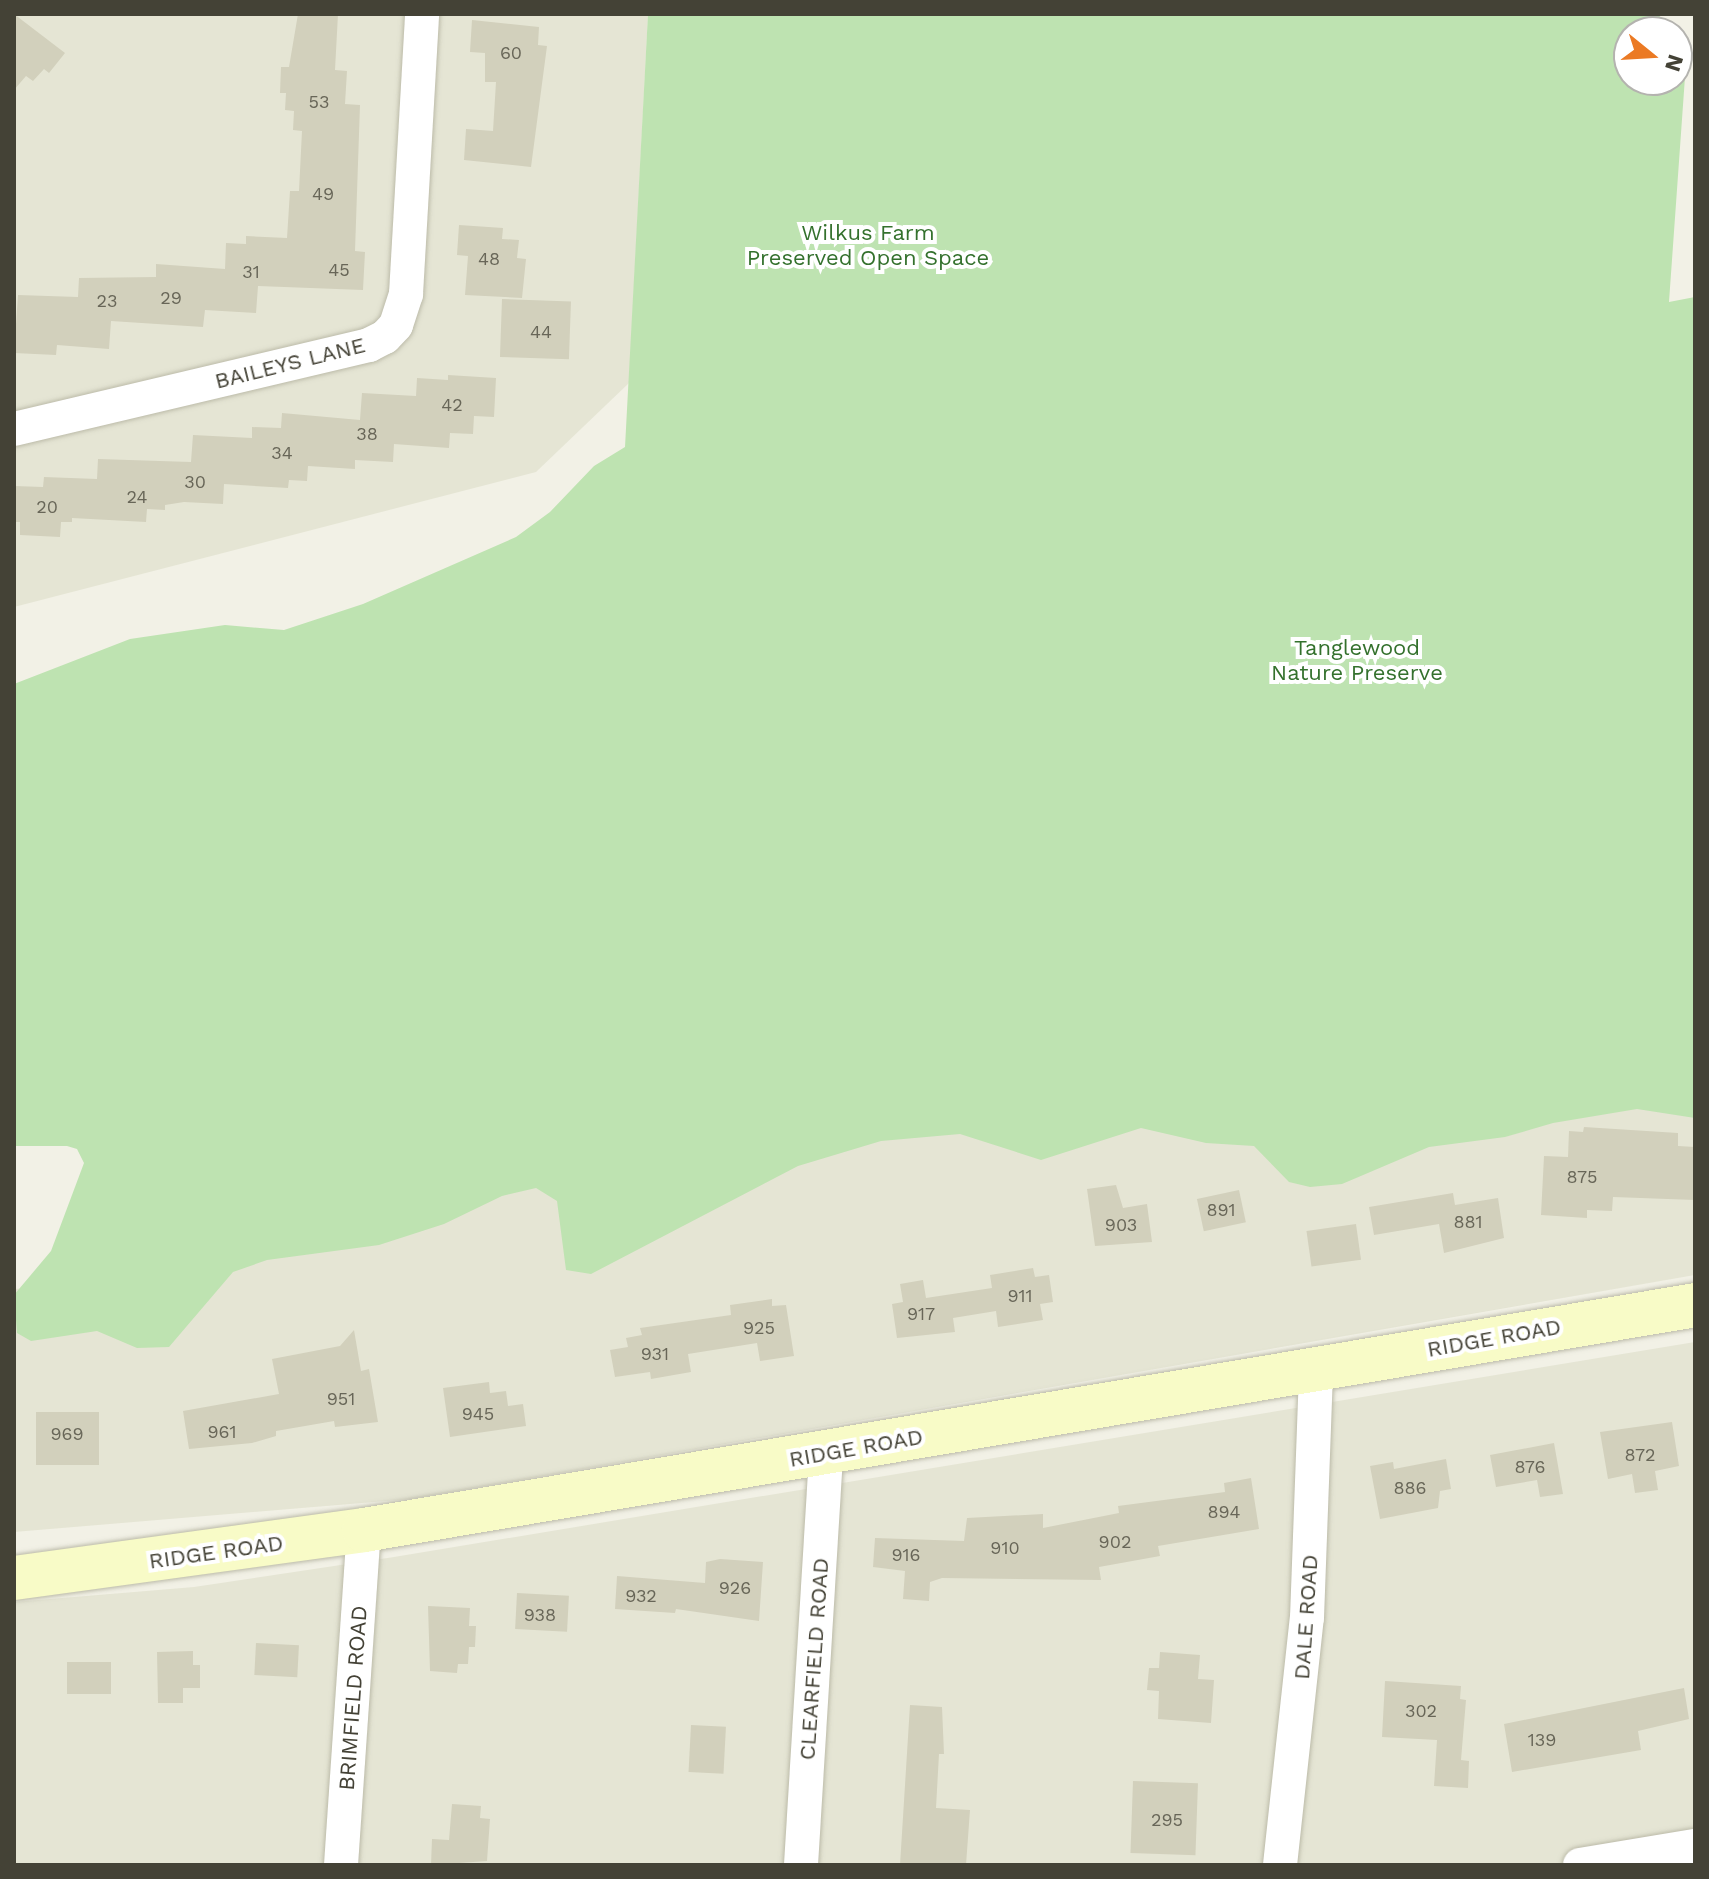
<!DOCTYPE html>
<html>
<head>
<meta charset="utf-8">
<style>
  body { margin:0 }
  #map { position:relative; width:1709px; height:1879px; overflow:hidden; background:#f2f1e6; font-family:"Work Sans",sans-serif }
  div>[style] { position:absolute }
  .residential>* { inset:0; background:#e5e5d4 }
  .green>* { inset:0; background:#bee3b1 }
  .building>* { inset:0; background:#d2d0bc; transform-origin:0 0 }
  .roads { filter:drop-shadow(0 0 2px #bcbba9) drop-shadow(0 0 2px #bcbba9) }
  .street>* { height:34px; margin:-17px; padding:0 17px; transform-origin:17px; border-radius:17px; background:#fff }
  .secondary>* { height:44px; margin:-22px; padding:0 22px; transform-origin:22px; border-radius:22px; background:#f8fbc7 }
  span { translate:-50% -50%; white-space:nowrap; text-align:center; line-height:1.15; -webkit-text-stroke:8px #fff; paint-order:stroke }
  .number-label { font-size:18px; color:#686658 }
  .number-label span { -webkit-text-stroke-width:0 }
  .park-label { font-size:22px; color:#34712d }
  .street-label { font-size:22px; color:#444236 }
  .frame { position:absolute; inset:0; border:16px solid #444236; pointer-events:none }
  .north { position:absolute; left:1613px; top:16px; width:80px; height:80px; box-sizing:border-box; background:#fff; border:2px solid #b4b3af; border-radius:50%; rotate:108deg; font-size:22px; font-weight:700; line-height:32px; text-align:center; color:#444236 }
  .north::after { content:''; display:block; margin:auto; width:28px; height:36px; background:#eb7a24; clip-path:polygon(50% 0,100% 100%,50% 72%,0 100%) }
</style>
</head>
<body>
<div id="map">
  <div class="residential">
    <i style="clip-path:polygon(14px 14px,648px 14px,629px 383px,536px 472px,14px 607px)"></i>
    <i style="clip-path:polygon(1695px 1027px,1695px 1275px,410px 1499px,14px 1532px,14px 1289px,104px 1283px,1120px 1047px)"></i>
    <i style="clip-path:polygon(1695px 1342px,1695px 1865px,14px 1865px,14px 1602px,194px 1587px,394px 1557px)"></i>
  </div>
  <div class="green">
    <i style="clip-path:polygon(648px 14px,1660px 14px,1659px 32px,1629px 32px,1629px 80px,1656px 84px,1685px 77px,1669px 302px,1695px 297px,1695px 1118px,1637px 1109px,1553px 1123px,1505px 1137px,1429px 1147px,1342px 1184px,1310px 1187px,1289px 1182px,1254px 1146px,1206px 1143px,1141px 1128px,1041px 1160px,960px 1134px,881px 1141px,798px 1166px,591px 1274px,566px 1270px,557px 1201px,536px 1188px,502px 1196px,444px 1224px,379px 1245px,267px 1260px,233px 1272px,169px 1347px,137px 1348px,97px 1331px,31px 1341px,17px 1333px,14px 1295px,51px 1251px,84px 1163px,77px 1149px,67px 1146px,14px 1146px,14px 684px,130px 639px,225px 625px,284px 630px,363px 604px,516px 537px,550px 512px,594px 466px,625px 447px)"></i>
  </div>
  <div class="building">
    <i style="clip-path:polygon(14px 14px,65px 53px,49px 73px,44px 69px,33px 81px,26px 76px,14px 90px)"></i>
    <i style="clip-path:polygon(298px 14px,338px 14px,335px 70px,347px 71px,345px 104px,360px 105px,355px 251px,365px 252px,363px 290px,258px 286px,256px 313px,205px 310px,203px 327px,111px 321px,109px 349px,57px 345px,56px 355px,14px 353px,18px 295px,78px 297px,79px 278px,156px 277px,156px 264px,225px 269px,226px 243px,246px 244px,246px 236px,287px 238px,290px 191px,299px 191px,302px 131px,293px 130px,294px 111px,285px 110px,286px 93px,280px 93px,281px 67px,289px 67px)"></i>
    <i style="clip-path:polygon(472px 20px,539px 27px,538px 45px,547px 46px,531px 167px,464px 160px,466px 129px,493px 131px,496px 82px,485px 82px,485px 53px,470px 52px)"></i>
    <i style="clip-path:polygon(459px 225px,503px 228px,502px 239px,519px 240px,517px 258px,526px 259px,522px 298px,465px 295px,468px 256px,457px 255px)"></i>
    <i style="left:502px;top:299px;width:69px;height:58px;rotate:2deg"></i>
    <i style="clip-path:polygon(448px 375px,496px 378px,494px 417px,474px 416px,473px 434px,450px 433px,449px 448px,394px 444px,393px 462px,355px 460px,355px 469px,308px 466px,307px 481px,289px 480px,288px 488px,224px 484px,223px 504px,184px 502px,165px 505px,165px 510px,147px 509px,146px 522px,72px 518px,72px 522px,61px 522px,60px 537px,20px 535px,20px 522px,14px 522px,14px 486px,43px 487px,44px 477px,97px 479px,98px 459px,191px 462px,193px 435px,252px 438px,252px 427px,281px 428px,282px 413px,360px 420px,362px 393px,416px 396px,417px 378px,448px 380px)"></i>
    <i style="clip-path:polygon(1584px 1127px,1678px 1133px,1678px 1146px,1695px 1147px,1695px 1200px,1613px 1197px,1612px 1211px,1587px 1210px,1587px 1218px,1541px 1215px,1544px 1156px,1568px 1157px,1569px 1131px,1583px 1132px)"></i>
    <i style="clip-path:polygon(1116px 1185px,1123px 1208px,1147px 1204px,1152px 1242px,1095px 1246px,1087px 1189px)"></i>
    <i style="left:1239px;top:1190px;width:33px;height:43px;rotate:78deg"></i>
    <i style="clip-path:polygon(1453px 1193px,1455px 1205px,1498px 1198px,1504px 1238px,1444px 1253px,1439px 1224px,1374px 1235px,1369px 1207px)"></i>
    <i style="left:1356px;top:1224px;width:36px;height:50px;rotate:82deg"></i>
    <i style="clip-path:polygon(1033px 1268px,1035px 1277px,1049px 1275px,1053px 1302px,1040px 1304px,1043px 1320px,998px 1327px,996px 1311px,953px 1318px,955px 1332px,897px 1338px,892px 1304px,903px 1302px,900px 1284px,923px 1280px,926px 1298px,992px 1288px,990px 1275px)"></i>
    <i style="clip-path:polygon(772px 1299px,772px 1306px,786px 1305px,794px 1356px,760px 1361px,757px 1343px,688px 1354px,691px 1372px,651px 1379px,650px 1372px,615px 1377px,610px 1350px,628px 1347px,626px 1338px,642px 1335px,640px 1328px,731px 1315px,730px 1305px)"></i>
    <i style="clip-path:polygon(354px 1330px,361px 1371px,369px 1369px,378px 1422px,335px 1427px,334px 1421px,276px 1431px,276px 1436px,252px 1443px,189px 1449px,183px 1411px,279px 1394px,272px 1359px,340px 1346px)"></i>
    <i style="clip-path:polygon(489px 1382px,490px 1393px,506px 1391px,508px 1406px,523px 1404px,526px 1426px,450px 1437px,443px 1388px)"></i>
    <i style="left:36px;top:1412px;width:63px;height:53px"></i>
    <i style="clip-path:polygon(1672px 1422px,1679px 1466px,1655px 1471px,1658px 1490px,1635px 1493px,1632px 1474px,1608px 1479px,1600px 1432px)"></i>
    <i style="clip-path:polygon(1554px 1443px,1563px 1494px,1540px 1497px,1537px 1480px,1496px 1487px,1490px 1455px)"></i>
    <i style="clip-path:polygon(1446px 1459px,1451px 1489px,1440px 1491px,1438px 1508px,1380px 1519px,1370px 1466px,1393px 1462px,1394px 1469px)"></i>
    <i style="clip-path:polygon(1251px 1478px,1259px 1529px,1158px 1546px,1160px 1556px,1099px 1567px,1101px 1580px,942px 1578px,930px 1582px,929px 1601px,903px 1599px,905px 1571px,873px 1567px,875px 1538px,964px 1541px,967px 1518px,1043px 1514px,1043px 1528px,1119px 1513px,1118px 1506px,1225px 1492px,1224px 1483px)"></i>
    <i style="clip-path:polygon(720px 1559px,763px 1562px,759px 1621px,676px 1609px,675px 1613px,615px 1609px,617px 1576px,705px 1583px,706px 1562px)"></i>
    <i style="left:517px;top:1593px;width:52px;height:36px;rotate:3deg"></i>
    <i style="clip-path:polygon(428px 1606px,470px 1608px,469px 1626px,476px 1626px,475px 1647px,469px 1647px,468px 1664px,458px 1664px,457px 1673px,430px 1671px)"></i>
    <i style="left:256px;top:1643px;width:43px;height:32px;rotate:3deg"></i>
    <i style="clip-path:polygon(193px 1651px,193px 1665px,200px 1665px,200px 1688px,183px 1688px,183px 1703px,158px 1703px,157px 1652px)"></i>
    <i style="clip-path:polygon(1160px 1652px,1200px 1655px,1198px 1679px,1214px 1680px,1211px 1723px,1158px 1719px,1159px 1691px,1147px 1690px,1149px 1668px,1159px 1668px)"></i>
    <i style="left:111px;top:1662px;width:32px;height:44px;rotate:90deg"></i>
    <i style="clip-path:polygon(1385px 1681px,1461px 1686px,1460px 1699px,1466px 1700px,1461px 1760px,1469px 1761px,1468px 1788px,1434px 1786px,1437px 1740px,1382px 1737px)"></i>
    <i style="clip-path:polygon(1684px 1688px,1689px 1719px,1638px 1731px,1641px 1750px,1512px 1772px,1504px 1724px)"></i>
    <i style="clip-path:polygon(910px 1705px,942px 1707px,944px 1754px,939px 1754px,936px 1808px,970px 1810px,966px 1865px,900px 1865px)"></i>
    <i style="left:691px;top:1725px;width:35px;height:47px;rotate:3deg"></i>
    <i style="left:1133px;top:1781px;width:65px;height:72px;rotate:2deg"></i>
    <i style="clip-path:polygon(452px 1804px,481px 1806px,480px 1818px,490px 1819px,487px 1861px,431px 1865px,432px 1839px,449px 1840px)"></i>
  </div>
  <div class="roads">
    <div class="street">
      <i style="left:14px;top:429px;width:365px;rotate:-13.3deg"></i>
      <i style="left:369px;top:345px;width:18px;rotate:-27deg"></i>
      <i style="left:385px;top:337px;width:16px;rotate:-47deg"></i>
      <i style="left:396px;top:325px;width:33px;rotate:-72deg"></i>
      <i style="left:406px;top:294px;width:280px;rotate:-86.7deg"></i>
      <i style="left:341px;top:1865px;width:336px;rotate:-86.1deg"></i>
      <i style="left:801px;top:1865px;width:412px;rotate:-86.5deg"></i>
      <i style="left:1280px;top:1865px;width:248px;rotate:-83.8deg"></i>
      <i style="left:1307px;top:1618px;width:250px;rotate:-87.9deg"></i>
      <i style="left:1580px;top:1865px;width:117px;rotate:-9.4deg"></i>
    </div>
    <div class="secondary">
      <i style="left:14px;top:1578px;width:353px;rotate:-7.8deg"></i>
      <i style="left:364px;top:1530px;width:1350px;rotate:-9.59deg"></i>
    </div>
  </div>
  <div class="number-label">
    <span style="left:511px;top:53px">60</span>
    <span style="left:319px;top:102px">53</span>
    <span style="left:323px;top:194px">49</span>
    <span style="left:489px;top:259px">48</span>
    <span style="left:339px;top:270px">45</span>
    <span style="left:251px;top:272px">31</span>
    <span style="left:171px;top:298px">29</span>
    <span style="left:107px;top:301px">23</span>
    <span style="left:541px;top:332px">44</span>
    <span style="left:452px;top:405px">42</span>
    <span style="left:367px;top:434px">38</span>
    <span style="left:282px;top:453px">34</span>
    <span style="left:195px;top:482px">30</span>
    <span style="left:137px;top:497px">24</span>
    <span style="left:47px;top:507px">20</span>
    <span style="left:1582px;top:1177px">875</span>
    <span style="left:1221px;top:1210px">891</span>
    <span style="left:1468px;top:1222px">881</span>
    <span style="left:1121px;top:1225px">903</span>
    <span style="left:1020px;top:1296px">911</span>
    <span style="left:921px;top:1314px">917</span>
    <span style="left:759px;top:1328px">925</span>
    <span style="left:655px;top:1354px">931</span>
    <span style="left:341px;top:1399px">951</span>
    <span style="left:478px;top:1414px">945</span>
    <span style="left:222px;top:1432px">961</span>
    <span style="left:67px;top:1434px">969</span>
    <span style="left:1640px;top:1455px">872</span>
    <span style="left:1530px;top:1467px">876</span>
    <span style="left:1410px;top:1488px">886</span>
    <span style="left:1224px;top:1512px">894</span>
    <span style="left:1115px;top:1542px">902</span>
    <span style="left:1005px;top:1548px">910</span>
    <span style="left:906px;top:1555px">916</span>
    <span style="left:735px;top:1588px">926</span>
    <span style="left:641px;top:1596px">932</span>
    <span style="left:540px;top:1615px">938</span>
    <span style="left:1421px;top:1711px">302</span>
    <span style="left:1542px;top:1740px">139</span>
    <span style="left:1167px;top:1820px">295</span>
  </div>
  <div class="park-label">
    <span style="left:868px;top:245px">Wilkus Farm<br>Preserved Open Space</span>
    <span style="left:1357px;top:660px">Tanglewood<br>Nature Preserve</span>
  </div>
  <div class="street-label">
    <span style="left:290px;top:363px;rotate:-14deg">BAILEYS LANE</span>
    <span style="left:1494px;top:1338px;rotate:-10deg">RIDGE ROAD</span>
    <span style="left:856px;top:1448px;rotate:-10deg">RIDGE ROAD</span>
    <span style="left:216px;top:1552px;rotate:-8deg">RIDGE ROAD</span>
    <span style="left:1306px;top:1617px;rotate:-86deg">DALE ROAD</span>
    <span style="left:814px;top:1659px;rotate:-86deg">CLEARFIELD ROAD</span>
    <span style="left:353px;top:1698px;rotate:-86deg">BRIMFIELD ROAD</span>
  </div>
  <div class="frame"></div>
  <div class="north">N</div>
</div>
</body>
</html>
